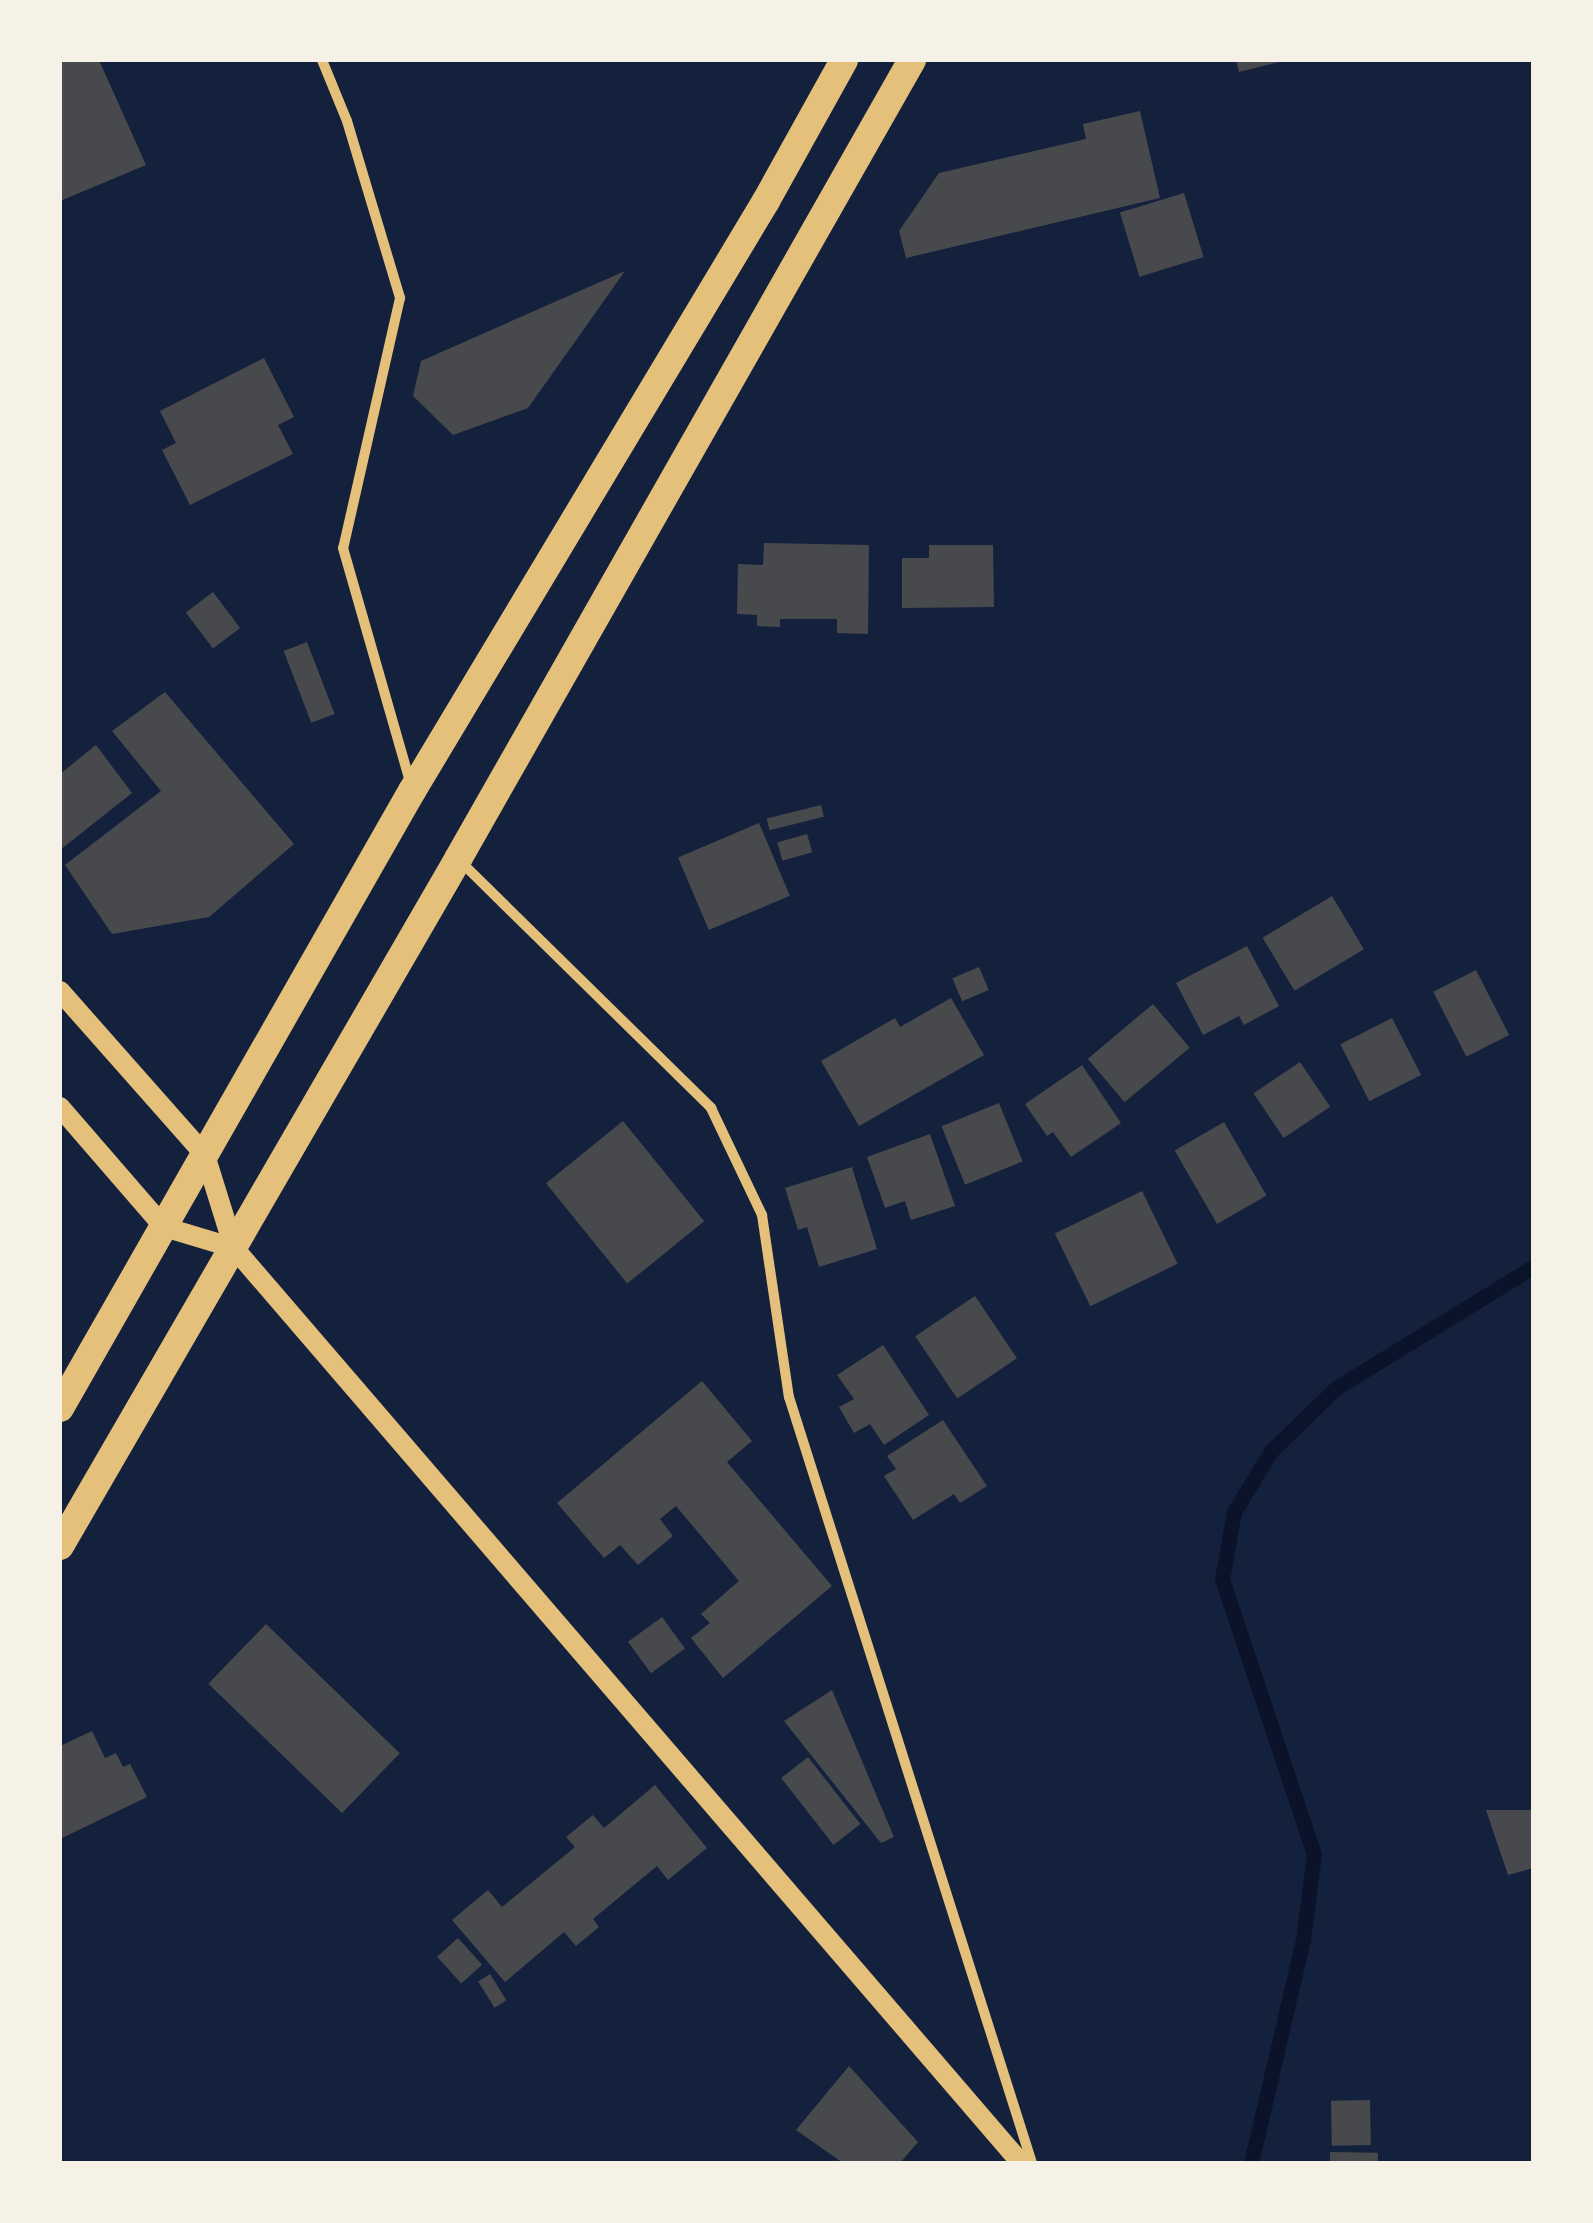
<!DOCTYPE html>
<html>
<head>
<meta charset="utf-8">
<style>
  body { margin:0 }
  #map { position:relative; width:1593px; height:2223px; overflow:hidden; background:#14213d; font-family:Figtree,sans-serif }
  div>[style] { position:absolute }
  .stream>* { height:15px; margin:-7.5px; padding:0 7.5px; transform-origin:7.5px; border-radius:7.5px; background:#0b132b }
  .building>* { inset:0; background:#48494c; transform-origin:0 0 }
  .minor>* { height:10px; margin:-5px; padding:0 5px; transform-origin:5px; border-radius:5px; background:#e5c07b }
  .secondary>* { height:20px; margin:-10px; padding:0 10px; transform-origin:10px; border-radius:10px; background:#e5c07b }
  .trunk>* { height:28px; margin:-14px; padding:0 14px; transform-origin:14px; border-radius:14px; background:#e5c07b }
  span { translate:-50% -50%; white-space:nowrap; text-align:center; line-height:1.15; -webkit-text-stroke:8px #f6f1e7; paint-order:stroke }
  .frame { position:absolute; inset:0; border:62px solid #f6f1e7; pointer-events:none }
</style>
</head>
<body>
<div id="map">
  <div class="stream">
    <i style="left:1251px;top:2163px;width:229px;rotate:-76.9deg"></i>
    <i style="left:1303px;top:1940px;width:87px;rotate:-82.7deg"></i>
    <i style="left:1314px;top:1854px;width:290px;rotate:-108.5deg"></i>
    <i style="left:1222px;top:1579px;width:68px;rotate:-79.8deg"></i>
    <i style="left:1234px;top:1512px;width:71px;rotate:-58.8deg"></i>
    <i style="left:1271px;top:1451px;width:91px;rotate:-44.1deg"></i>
    <i style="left:1336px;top:1388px;width:231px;rotate:-31.6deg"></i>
  </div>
  <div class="building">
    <i style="clip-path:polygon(60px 60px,99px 60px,146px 165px,60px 201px)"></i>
    <i style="clip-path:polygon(1236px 60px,1283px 60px,1283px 61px,1239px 72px)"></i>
    <i style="clip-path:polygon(1140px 111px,1160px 198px,906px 258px,899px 231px,939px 173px,1086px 139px,1083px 124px)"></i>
    <i style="left:1184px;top:193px;width:67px;height:67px;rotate:73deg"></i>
    <i style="clip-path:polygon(625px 271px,528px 408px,453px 435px,413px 396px,421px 361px)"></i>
    <i style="clip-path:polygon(264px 358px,294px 417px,278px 425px,293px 454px,190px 505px,162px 450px,176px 443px,160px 411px)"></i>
    <i style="clip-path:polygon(764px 543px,869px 545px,868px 634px,837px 633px,837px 619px,780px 619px,780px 627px,757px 626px,757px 615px,737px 614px,738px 564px,763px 565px)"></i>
    <i style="clip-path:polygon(929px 545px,993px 545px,994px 607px,902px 608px,902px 558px,929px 558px)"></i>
    <i style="left:213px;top:592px;width:45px;height:34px;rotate:53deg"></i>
    <i style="left:307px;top:642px;width:77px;height:25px;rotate:69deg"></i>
    <i style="clip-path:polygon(165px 692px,294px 844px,209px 917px,112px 934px,65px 865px,161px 791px,112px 731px)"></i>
    <i style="clip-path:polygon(96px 745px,132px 793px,60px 850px,60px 774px)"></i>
    <i style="left:821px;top:805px;width:12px;height:56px;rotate:76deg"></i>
    <i style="left:759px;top:823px;width:79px;height:88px;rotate:67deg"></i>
    <i style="left:807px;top:834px;width:19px;height:31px;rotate:74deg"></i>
    <i style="left:1332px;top:896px;width:62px;height:81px;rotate:59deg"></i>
    <i style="clip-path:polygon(1247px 946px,1279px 1006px,1244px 1025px,1239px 1016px,1203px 1035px,1176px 983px)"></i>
    <i style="left:979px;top:967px;width:25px;height:29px;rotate:67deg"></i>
    <i style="left:1476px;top:970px;width:73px;height:48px;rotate:63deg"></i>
    <i style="clip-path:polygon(951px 998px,984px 1055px,859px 1126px,821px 1061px,895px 1018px,900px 1027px)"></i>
    <i style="left:1153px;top:1004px;width:57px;height:85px;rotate:50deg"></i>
    <i style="left:1392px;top:1018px;width:64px;height:58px;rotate:63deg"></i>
    <i style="left:1300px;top:1062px;width:54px;height:56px;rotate:56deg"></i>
    <i style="clip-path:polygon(1082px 1065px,1121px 1123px,1071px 1157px,1053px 1132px,1047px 1136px,1025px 1104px)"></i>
    <i style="left:999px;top:1103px;width:63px;height:62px;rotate:68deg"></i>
    <i style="left:623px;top:1121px;width:129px;height:99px;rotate:51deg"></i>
    <i style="left:1224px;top:1122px;width:85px;height:57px;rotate:60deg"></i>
    <i style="clip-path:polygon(930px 1134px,955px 1206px,911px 1220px,905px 1201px,885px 1208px,867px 1157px)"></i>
    <i style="clip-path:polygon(852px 1167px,877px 1249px,819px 1267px,807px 1227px,798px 1230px,785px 1188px)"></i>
    <i style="left:1142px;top:1191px;width:81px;height:97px;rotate:64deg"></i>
    <i style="left:975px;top:1296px;width:75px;height:72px;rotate:56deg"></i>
    <i style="clip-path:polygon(883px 1345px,929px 1415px,884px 1445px,870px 1424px,854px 1433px,839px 1407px,854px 1399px,837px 1375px)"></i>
    <i style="clip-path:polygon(702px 1381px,752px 1441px,727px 1462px,832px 1586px,723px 1678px,691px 1638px,710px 1623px,701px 1614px,739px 1581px,676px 1506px,660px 1519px,673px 1536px,638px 1565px,620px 1545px,604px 1558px,557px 1503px)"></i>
    <i style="clip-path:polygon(943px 1420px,987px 1486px,960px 1503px,954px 1494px,913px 1520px,884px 1476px,896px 1469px,887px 1456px)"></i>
    <i style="left:662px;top:1617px;width:39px;height:42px;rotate:54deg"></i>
    <i style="left:266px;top:1624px;width:186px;height:83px;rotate:44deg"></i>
    <i style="clip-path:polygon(832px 1690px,894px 1837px,881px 1843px,784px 1721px)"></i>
    <i style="clip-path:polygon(92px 1731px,105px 1758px,116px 1753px,123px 1767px,130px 1764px,147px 1797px,60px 1839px,60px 1746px)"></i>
    <i style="left:808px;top:1757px;width:85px;height:34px;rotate:52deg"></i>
    <i style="clip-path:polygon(655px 1785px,707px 1848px,668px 1880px,657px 1866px,593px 1919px,599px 1927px,576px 1946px,564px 1932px,505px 1982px,452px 1920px,488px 1890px,502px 1907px,575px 1847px,566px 1837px,593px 1815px,604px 1828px)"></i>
    <i style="clip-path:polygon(1486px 1810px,1533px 1810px,1533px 1868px,1508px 1875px)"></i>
    <i style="left:458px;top:1938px;width:36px;height:28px;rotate:48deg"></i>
    <i style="left:490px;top:1974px;width:31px;height:14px;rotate:58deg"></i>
    <i style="clip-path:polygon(849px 2066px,918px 2142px,900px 2163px,843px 2163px,796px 2130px)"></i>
    <i style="left:1370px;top:2100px;width:45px;height:39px;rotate:89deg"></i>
    <i style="left:1330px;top:2152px;width:48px;height:11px;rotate:1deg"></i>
  </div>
  <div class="minor">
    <i style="left:322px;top:60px;width:66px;rotate:67.7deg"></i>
    <i style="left:347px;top:121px;width:185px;rotate:73.3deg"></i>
    <i style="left:400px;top:298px;width:256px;rotate:102.8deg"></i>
    <i style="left:343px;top:548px;width:247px;rotate:74deg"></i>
    <i style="left:459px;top:860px;width:354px;rotate:44.5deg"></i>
    <i style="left:711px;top:1108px;width:119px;rotate:64.5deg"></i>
    <i style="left:762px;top:1215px;width:184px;rotate:81.6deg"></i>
    <i style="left:789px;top:1397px;width:804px;rotate:72.4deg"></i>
  </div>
  <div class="secondary">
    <i style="left:60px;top:991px;width:219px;rotate:48.5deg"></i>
    <i style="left:205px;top:1155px;width:97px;rotate:72.7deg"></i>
    <i style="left:234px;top:1248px;width:1207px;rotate:49.3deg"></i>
    <i style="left:60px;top:1107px;width:159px;rotate:49.1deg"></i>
    <i style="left:164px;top:1227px;width:73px;rotate:16.7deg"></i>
  </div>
  <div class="trunk">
    <i style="left:60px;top:1408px;width:710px;rotate:-60.3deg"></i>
    <i style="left:412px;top:791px;width:688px;rotate:-59.04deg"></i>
    <i style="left:766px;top:201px;width:161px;rotate:-61deg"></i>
    <i style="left:60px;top:1546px;width:794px;rotate:-59.91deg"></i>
    <i style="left:458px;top:859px;width:919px;rotate:-60.39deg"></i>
  </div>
  <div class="frame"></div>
</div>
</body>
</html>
